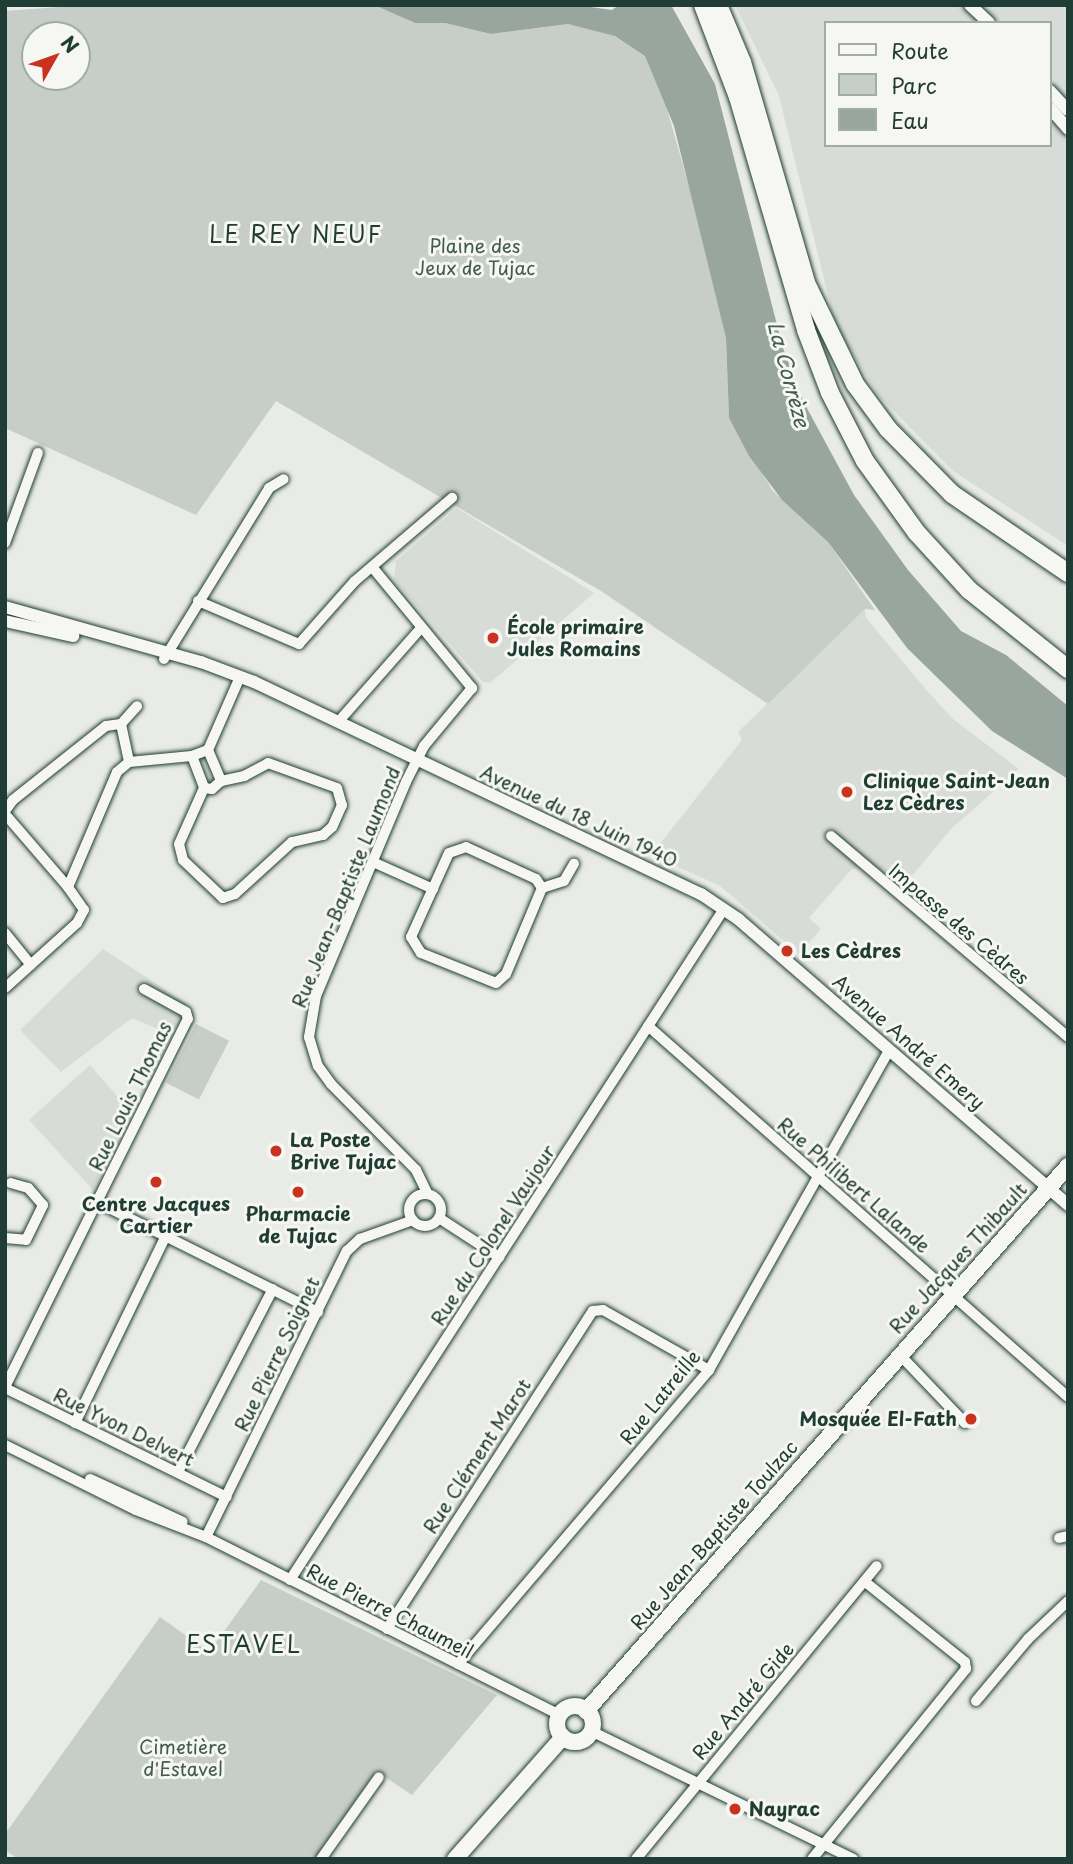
<!DOCTYPE html>
<html>
<head>
<meta charset="utf-8">
<style>
  body { margin:0 }
  #map { position:relative; width:1073px; height:1864px; overflow:hidden; background:#e9ebe7; font-family:"Playpen Sans",sans-serif }
  div>[style] { position:absolute }
  .built>* { inset:0; background:#d8dcd8 }
  .green>* { inset:0; background:#c7cec9; transform-origin:0 0 }
  .water>* { inset:0; background:#99a6a0 }
  .roads { filter:drop-shadow(0 0 2px #1f3d34) drop-shadow(0 0 2px #1f3d34) }
  .minor>* { height:10px; margin:-5px; padding:0 5px; transform-origin:5px; border-radius:5px; background:#f6f6f2 }
  .minor>.ring { margin:-5px; padding:0; box-sizing:content-box; background:none; border:10px solid #f6f6f2; border-radius:50% }
  .tertiary>* { height:12px; margin:-6px; padding:0 6px; transform-origin:6px; border-radius:6px; background:#f6f6f2 }
  .primary>* { height:16px; margin:-8px; padding:0 8px; transform-origin:8px; border-radius:8px; background:#f6f6f2 }
  .primary>.ring { margin:-8px; padding:0; box-sizing:content-box; background:none; border:16px solid #f6f6f2; border-radius:50% }
  .trunk>* { height:18px; margin:-9px; padding:0 9px; transform-origin:9px; border-radius:9px; background:#f6f6f2 }
  .dots>* { width:19px; height:19px; translate:-50% -50%; box-sizing:border-box; border:4px solid #f6f6f2; border-radius:50% }
  span { translate:-50% -50%; white-space:nowrap; text-align:center; line-height:1.15; -webkit-text-stroke:6px #f6f6f2; paint-order:stroke }
  .park-label { font-size:19px; color:#415a52 }
  .poi-label { font-size:19px; color:#1f3d34; font-weight:700 }
  .left { translate:0 -50%; text-align:left }
  .right { translate:-100% -50%; text-align:right }
  .street-label { font-size:19px; color:#1f3d34 }
  .water-label { font-size:21px; color:#445c54; font-style:italic }
  .quarter-label { font-size:23px; color:#1f3d34; letter-spacing:2px }
  .frame { position:absolute; inset:0; border:7px solid #1f3d34; pointer-events:none }
  .legend { position:absolute; left:824px; top:21px; width:228px; height:126px; box-sizing:border-box; background:#f6f6f2; border:2px solid #a0aca6; margin:0; padding:9px 12px; list-style:none; font-size:21px; color:#1f3d34 }
  .legend li { display:flex; align-items:center; gap:14px; height:35px }
  .legend b { width:35px; border:2px solid #a0aca6 }
  .north { position:absolute; left:21px; top:21px; width:70px; height:70px; box-sizing:border-box; background:#f6f6f2; border:2px solid #a0aca6; border-radius:50%; rotate:50deg; font-size:19px; font-weight:700; line-height:28px; text-align:center; color:#1f3d34 }
  .north::after { content:''; display:block; margin:auto; width:24px; height:32px; background:#c8321e; clip-path:polygon(50% 0,100% 100%,50% 72%,0 100%) }
</style>
</head>
<body>
<div id="map">
  <div class="built">
    <i style="clip-path:polygon(evenodd,735px 5px,1068px 5px,1068px 546px,953px 471px,877px 394px,835px 324px,779px 96px,735px 5px,826px 23px,1050px 23px,1050px 145px,826px 145px,826px 23px)"></i>
    <i style="clip-path:polygon(457px 508px,594px 593px,490px 683px,483px 682px,394px 580px,396px 561px)"></i>
    <i style="clip-path:polygon(865px 609px,866px 618px,928px 692px,953px 719px,1019px 769px,951px 829px,901px 889px,873px 867px,852px 869px,809px 918px,821px 929px,799px 954px,720px 886px,651px 855px,742px 740px,738px 732px)"></i>
    <i style="clip-path:polygon(103px 949px,186px 1003px,170px 1034px,132px 1018px,61px 1072px,20px 1030px)"></i>
    <i style="clip-path:polygon(90px 1065px,130px 1111px,93px 1190px,29px 1120px)"></i>
  </div>
  <div class="green">
    <i style="clip-path:polygon(evenodd,87px 5px,374px 5px,415px 23px,445px 23px,491px 34px,568px 24px,609px 33px,636px 47px,645px 56px,663px 95px,692px 197px,726px 338px,729px 418px,773px 491px,828px 542px,875px 610px,865px 609px,768px 704px,601px 591px,276px 401px,196px 515px,5px 428px,5px 11px,87px 5px,35px 35px,77px 35px,77px 77px,35px 77px,35px 35px)"></i>
    <i style="left:196px;top:1024px;width:37px;height:66px;rotate:27deg"></i>
    <i style="clip-path:polygon(261px 1580px,497px 1695px,412px 1795px,376px 1771px,314px 1859px,18px 1859px,5px 1850px,5px 1834px,160px 1617px,209px 1652px)"></i>
  </div>
  <div class="water">
    <i style="clip-path:polygon(374px 5px,576px 5px,612px 10px,619px 5px,671px 5px,715px 84px,783px 348px,803px 401px,854px 495px,908px 570px,961px 631px,1006px 655px,1068px 706px,1068px 779px,992px 731px,907px 648px,828px 542px,782px 500px,749px 456px,729px 418px,726px 338px,674px 126px,645px 56px,615px 36px,568px 24px,491px 34px,445px 23px,415px 23px)"></i>
  </div>
  <div class="roads">
    <div class="minor">
      <i style="left:5px;top:543px;width:96px;rotate:-69.9deg"></i>
      <i style="left:373px;top:568px;width:156px;rotate:50.5deg"></i>
      <i style="left:472px;top:688px;width:75px;rotate:129.6deg"></i>
      <i style="left:424px;top:746px;width:40px;rotate:116.6deg"></i>
      <i style="left:406px;top:782px;width:232px;rotate:112.8deg"></i>
      <i style="left:316px;top:996px;width:42px;rotate:99.7deg"></i>
      <i style="left:309px;top:1037px;width:30px;rotate:73deg"></i>
      <i style="left:318px;top:1066px;width:22px;rotate:54deg"></i>
      <i style="left:331px;top:1084px;width:121px;rotate:45.3deg"></i>
      <i style="left:416px;top:1170px;width:25px;rotate:64deg"></i>
      <i style="left:198px;top:601px;width:110px;rotate:23.1deg"></i>
      <i style="left:299px;top:644px;width:84px;rotate:-48.4deg"></i>
      <i style="left:355px;top:581px;width:128px;rotate:-40.6deg"></i>
      <i style="left:164px;top:659px;width:201px;rotate:-58.4deg"></i>
      <i style="left:269px;top:488px;width:17px;rotate:-31deg"></i>
      <i style="left:339px;top:721px;width:125px;rotate:-48.6deg"></i>
      <i style="left:121px;top:724px;width:39px;rotate:78deg"></i>
      <i style="left:208px;top:750px;width:77px;rotate:-66.4deg"></i>
      <i style="left:208px;top:750px;width:34px;rotate:67deg"></i>
      <i style="left:192px;top:756px;width:34px;rotate:69deg"></i>
      <i style="left:268px;top:763px;width:73px;rotate:19.9deg"></i>
      <i style="left:337px;top:788px;width:18px;rotate:74deg"></i>
      <i style="left:342px;top:805px;width:24px;rotate:114deg"></i>
      <i style="left:332px;top:827px;width:12px;rotate:138deg"></i>
      <i style="left:323px;top:835px;width:32px;rotate:167deg"></i>
      <i style="left:292px;top:842px;width:77px;rotate:137.6deg"></i>
      <i style="left:235px;top:894px;width:13px;rotate:162deg"></i>
      <i style="left:223px;top:898px;width:55px;rotate:-136.5deg"></i>
      <i style="left:183px;top:860px;width:16px;rotate:-104deg"></i>
      <i style="left:179px;top:844px;width:61px;rotate:-65.9deg"></i>
      <i style="left:204px;top:788px;width:8px;rotate:7deg"></i>
      <i style="left:212px;top:789px;width:12px;rotate:-42deg"></i>
      <i style="left:221px;top:781px;width:24px;rotate:-12deg"></i>
      <i style="left:244px;top:776px;width:27px;rotate:-28deg"></i>
      <i style="left:5px;top:811px;width:14px;rotate:-54deg"></i>
      <i style="left:13px;top:800px;width:119px;rotate:-38.5deg"></i>
      <i style="left:106px;top:726px;width:15px;rotate:-8deg"></i>
      <i style="left:121px;top:724px;width:24px;rotate:-48deg"></i>
      <i style="left:5px;top:814px;width:96px;rotate:49.2deg"></i>
      <i style="left:831px;top:836px;width:311px;rotate:40.3deg"></i>
      <i style="left:466px;top:847px;width:77px;rotate:24.6deg"></i>
      <i style="left:536px;top:879px;width:11px;rotate:56deg"></i>
      <i style="left:542px;top:888px;width:93px;rotate:112.7deg"></i>
      <i style="left:506px;top:974px;width:13px;rotate:138deg"></i>
      <i style="left:496px;top:983px;width:81px;rotate:-158.2deg"></i>
      <i style="left:421px;top:953px;width:19px;rotate:-122deg"></i>
      <i style="left:411px;top:937px;width:92px;rotate:-65.7deg"></i>
      <i style="left:449px;top:853px;width:18px;rotate:-19deg"></i>
      <i style="left:373px;top:862px;width:66px;rotate:24.2deg"></i>
      <i style="left:542px;top:888px;width:23px;rotate:-18deg"></i>
      <i style="left:564px;top:881px;width:20px;rotate:-60deg"></i>
      <i style="left:5px;top:933px;width:41px;rotate:50.9deg"></i>
      <i style="left:5px;top:988px;width:97px;rotate:-42.1deg"></i>
      <i style="left:77px;top:923px;width:15px;rotate:-62deg"></i>
      <i style="left:84px;top:910px;width:28px;rotate:-125deg"></i>
      <i style="left:68px;top:887px;width:125px;rotate:-66.9deg"></i>
      <i style="left:117px;top:772px;width:16px;rotate:-40deg"></i>
      <i style="left:129px;top:762px;width:63px;rotate:-5.4deg"></i>
      <i style="left:192px;top:756px;width:17px;rotate:-21deg"></i>
      <i style="left:648px;top:1026px;width:560px;rotate:41.46deg"></i>
      <i class="ring" style="left:409px;top:1194px;width:22px;height:22px"></i>
      <i style="left:97px;top:1202px;width:247px;rotate:26.5deg"></i>
      <i style="left:439px;top:1218px;width:72px;rotate:33deg"></i>
      <i style="left:5px;top:1238px;width:21px;rotate:5deg"></i>
      <i style="left:26px;top:1240px;width:39px;rotate:-64deg"></i>
      <i style="left:43px;top:1205px;width:23px;rotate:-131deg"></i>
      <i style="left:28px;top:1188px;width:18px;rotate:-164deg"></i>
      <i style="left:900px;top:1355px;width:94px;rotate:46.3deg"></i>
      <i style="left:5px;top:1387px;width:411px;rotate:-63.6deg"></i>
      <i style="left:188px;top:1019px;width:7px;rotate:-106deg"></i>
      <i style="left:186px;top:1012px;width:48px;rotate:-151.3deg"></i>
      <i style="left:5px;top:1388px;width:247px;rotate:26.2deg"></i>
      <i style="left:75px;top:1423px;width:208px;rotate:-64.1deg"></i>
      <i style="left:5px;top:1445px;width:146px;rotate:26.4deg"></i>
      <i style="left:136px;top:1510px;width:75px;rotate:21.1deg"></i>
      <i style="left:206px;top:1537px;width:396px;rotate:26.7deg"></i>
      <i style="left:178px;top:1472px;width:206px;rotate:-62.6deg"></i>
      <i style="left:90px;top:1479px;width:102px;rotate:24.8deg"></i>
      <i style="left:206px;top:1537px;width:319px;rotate:-63.8deg"></i>
      <i style="left:347px;top:1251px;width:18px;rotate:-43deg"></i>
      <i style="left:360px;top:1239px;width:56px;rotate:-19.7deg"></i>
      <i style="left:1059px;top:1538px;width:9px;rotate:-13deg"></i>
      <i style="left:290px;top:1580px;width:799px;rotate:-57.11deg"></i>
      <i style="left:387px;top:1629px;width:379px;rotate:-57.1deg"></i>
      <i style="left:593px;top:1311px;width:10px;rotate:-6deg"></i>
      <i style="left:603px;top:1310px;width:122px;rotate:29.5deg"></i>
      <i style="left:458px;top:1664px;width:387px;rotate:-49.5deg"></i>
      <i style="left:709px;top:1370px;width:367px;rotate:-60.6deg"></i>
      <i style="left:976px;top:1701px;width:81px;rotate:-50deg"></i>
      <i style="left:1028px;top:1639px;width:55px;rotate:-43.5deg"></i>
      <i style="left:591px;top:1731px;width:292px;rotate:26deg"></i>
      <i style="left:321px;top:1859px;width:100px;rotate:-54.7deg"></i>
      <i style="left:636px;top:1859px;width:379px;rotate:-50.6deg"></i>
      <i style="left:812px;top:1859px;width:245px;rotate:-51deg"></i>
      <i style="left:966px;top:1669px;width:7px;rotate:-98deg"></i>
      <i style="left:965px;top:1662px;width:128px;rotate:-141.3deg"></i>
    </div>
    <div class="tertiary">
      <i style="left:970px;top:5px;width:26px;rotate:43deg"></i>
      <i style="left:1050px;top:91px;width:26px;rotate:47deg"></i>
      <i style="left:1050px;top:108px;width:28px;rotate:49deg"></i>
      <i style="left:5px;top:607px;width:204px;rotate:15.7deg"></i>
      <i style="left:201px;top:662px;width:57px;rotate:20.7deg"></i>
      <i style="left:254px;top:682px;width:495px;rotate:25.4deg"></i>
      <i style="left:701px;top:894px;width:45px;rotate:34deg"></i>
      <i style="left:738px;top:919px;width:437px;rotate:40.9deg"></i>
      <i style="left:5px;top:621px;width:70px;rotate:12.4deg"></i>
    </div>
    <div class="primary">
      <i class="ring" style="left:557px;top:1706px;width:20px;height:20px"></i>
      <i style="left:586px;top:1711px;width:728px;rotate:-48.51deg"></i>
      <i style="left:455px;top:1859px;width:163px;rotate:-48.5deg"></i>
    </div>
    <div class="trunk">
      <i style="left:703px;top:5px;width:98px;rotate:69.2deg"></i>
      <i style="left:738px;top:97px;width:243px;rotate:73.7deg"></i>
      <i style="left:806px;top:330px;width:67px;rotate:69.1deg"></i>
      <i style="left:830px;top:393px;width:76px;rotate:62.8deg"></i>
      <i style="left:865px;top:461px;width:89px;rotate:54.2deg"></i>
      <i style="left:917px;top:533px;width:77px;rotate:47.6deg"></i>
      <i style="left:969px;top:590px;width:127px;rotate:38.6deg"></i>
      <i style="left:718px;top:5px;width:62px;rotate:67.2deg"></i>
      <i style="left:742px;top:62px;width:230px;rotate:73.8deg"></i>
      <i style="left:806px;top:283px;width:112px;rotate:64.1deg"></i>
      <i style="left:855px;top:384px;width:56px;rotate:53.7deg"></i>
      <i style="left:888px;top:429px;width:91px;rotate:45.4deg"></i>
      <i style="left:952px;top:494px;width:140px;rotate:34.3deg"></i>
    </div>
  </div>
  <div class="dots">
    <i style="left:493px;top:638px;background:#c8321e"></i>
    <i style="left:847px;top:792px;background:#c8321e"></i>
    <i style="left:787px;top:951px;background:#c8321e"></i>
    <i style="left:276px;top:1151px;background:#c8321e"></i>
    <i style="left:156px;top:1182px;background:#c8321e"></i>
    <i style="left:298px;top:1192px;background:#c8321e"></i>
    <i style="left:971px;top:1419px;background:#c8321e"></i>
    <i style="left:735px;top:1809px;background:#c8321e"></i>
  </div>
  <div class="park-label">
    <span style="left:475px;top:257px">Plaine des<br>Jeux de Tujac</span>
    <span style="left:183px;top:1758px">Cimetière<br>d'Estavel</span>
  </div>
  <div class="poi-label">
    <span class="left" style="left:507px;top:638px">École primaire<br>Jules Romains</span>
    <span class="left" style="left:863px;top:792px">Clinique Saint-Jean<br>Lez Cèdres</span>
    <span class="left" style="left:801px;top:951px">Les Cèdres</span>
    <span class="left" style="left:290px;top:1151px">La Poste<br>Brive Tujac</span>
    <span style="left:156px;top:1215px">Centre Jacques<br>Cartier</span>
    <span style="left:298px;top:1225px">Pharmacie<br>de Tujac</span>
    <span class="right" style="left:957px;top:1419px">Mosquée El-Fath</span>
    <span class="left" style="left:749px;top:1809px">Nayrac</span>
  </div>
  <div class="street-label">
    <span style="left:579px;top:816px;rotate:25deg">Avenue du 18 Juin 1940</span>
    <span style="left:346px;top:887px;rotate:-68deg">Rue Jean-Baptiste Laumond</span>
    <span style="left:959px;top:924px;rotate:40deg">Impasse des Cèdres</span>
    <span style="left:909px;top:1042px;rotate:41deg">Avenue André Emery</span>
    <span style="left:130px;top:1096px;rotate:-64deg">Rue Louis Thomas</span>
    <span style="left:854px;top:1185px;rotate:41deg">Rue Philibert Lalande</span>
    <span style="left:493px;top:1235px;rotate:-57deg">Rue du Colonel Vaujour</span>
    <span style="left:958px;top:1258px;rotate:-48deg">Rue Jacques Thibault</span>
    <span style="left:277px;top:1354px;rotate:-64deg">Rue Pierre Soignet</span>
    <span style="left:660px;top:1397px;rotate:-51deg">Rue Latreille</span>
    <span style="left:124px;top:1427px;rotate:26deg">Rue Yvon Delvert</span>
    <span style="left:477px;top:1456px;rotate:-57deg">Rue Clément Marot</span>
    <span style="left:714px;top:1535px;rotate:-49deg">Rue Jean-Baptiste Toulzac</span>
    <span style="left:390px;top:1611px;rotate:27deg">Rue Pierre Chaumeil</span>
    <span style="left:743px;top:1701px;rotate:-50deg">Rue André Gide</span>
  </div>
  <div class="water-label">
    <span style="left:790px;top:374px;rotate:75deg">La Corrèze</span>
  </div>
  <div class="quarter-label">
    <span style="left:296px;top:234px">LE REY NEUF</span>
    <span style="left:244px;top:1644px">ESTAVEL</span>
  </div>
  <div class="frame"></div>
  <ul class="legend">
  <li><b style="height:9px;background:#f6f6f2"></b>Route</li>
  <li><b style="height:19px;background:#c7cec9"></b>Parc</li>
  <li><b style="height:19px;background:#99a6a0"></b>Eau</li>
  </ul>
  <div class="north">N</div>
</div>
</body>
</html>
